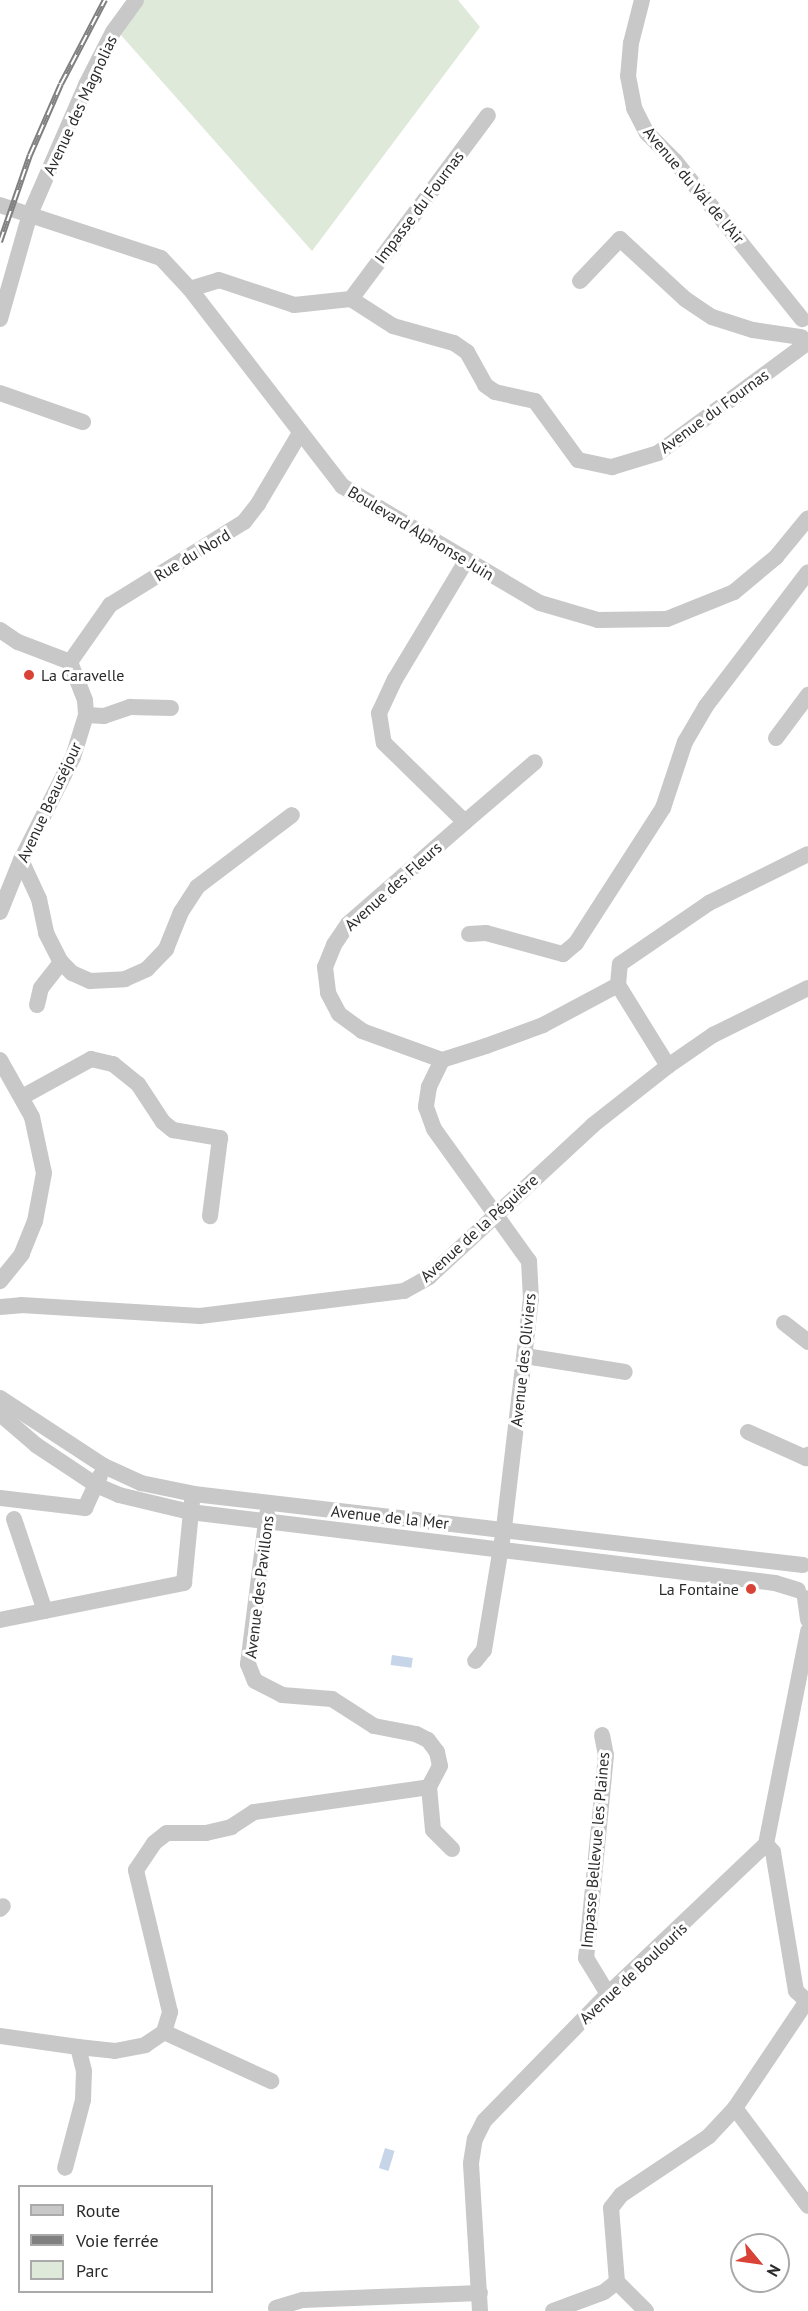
<!DOCTYPE html>
<html>
<head>
<meta charset="utf-8">
<style>
  body { margin:0 }
  #map { position:relative; width:808px; height:2311px; overflow:hidden; background:#fff; font-family:"PT Sans",sans-serif }
  div>[style] { position:absolute }
  .green>* { inset:0; background:#dfe9d9 }
  .water>* { inset:0; background:#c6d6e8; transform-origin:0 0 }
  .minor>* { height:16px; margin:-8px; padding:0 8px; transform-origin:8px; border-radius:8px; background:#c8c8c8 }
  .rail>* { height:6px; margin-top:-3px; transform-origin:0; background:repeating-linear-gradient(90deg,#fff 0 11px,#808080 0 22px); box-sizing:border-box; border-block:2px solid #808080 }
  .dots>* { width:16px; height:16px; translate:-50% -50%; box-sizing:border-box; border:3px solid #fff; border-radius:50% }
  span { translate:-50% -50%; white-space:nowrap; text-align:center; line-height:1.15; -webkit-text-stroke:6px #fff; paint-order:stroke }
  .street-label { font-size:16px; color:#2b2b2b }
  .poi-label { font-size:16px; color:#2b2b2b }
  .left { translate:0 -50%; text-align:left }
  .right { translate:-100% -50%; text-align:right }
  .legend { position:absolute; left:18px; top:2185px; width:195px; height:108px; box-sizing:border-box; background:#fff; border:2px solid #aaa; margin:0; padding:8px 10px; list-style:none; font-size:18px; color:#2b2b2b }
  .legend li { display:flex; align-items:center; gap:12px; height:30px }
  .legend b { width:30px; border:2px solid #aaa }
  .north { position:absolute; left:730px; top:2233px; width:60px; height:60px; box-sizing:border-box; background:#fff; border:2px solid #aaa; border-radius:50%; rotate:119deg; font-size:16px; font-weight:700; line-height:24px; text-align:center; color:#2b2b2b }
  .north::after { content:''; display:block; margin:auto; width:21px; height:27px; background:#d94337; clip-path:polygon(50% 0,100% 100%,50% 72%,0 100%) }
</style>
</head>
<body>
<div id="map">
  <div class="green">
    <i style="clip-path:polygon(140px 0,458px 0,480px 27px,312px 251px,120px 34px)"></i>
  </div>
  <div class="water">
    <i style="left:392px;top:1655px;width:21px;height:10px;rotate:8deg"></i>
    <i style="left:385px;top:2148px;width:10px;height:21px;rotate:17deg"></i>
  </div>
  <div class="minor">
    <i style="left:642px;top:0;width:44px;rotate:104.3deg"></i>
    <i style="left:631px;top:43px;width:33px;rotate:95deg"></i>
    <i style="left:628px;top:76px;width:33px;rotate:79deg"></i>
    <i style="left:634px;top:108px;width:28px;rotate:63deg"></i>
    <i style="left:647px;top:133px;width:40px;rotate:45deg"></i>
    <i style="left:675px;top:161px;width:203px;rotate:51.2deg"></i>
    <i style="left:0;top:205px;width:169px;rotate:18.2deg"></i>
    <i style="left:161px;top:258px;width:42px;rotate:46.9deg"></i>
    <i style="left:190px;top:289px;width:249px;rotate:52.3deg"></i>
    <i style="left:342px;top:486px;width:230px;rotate:30.6deg"></i>
    <i style="left:540px;top:603px;width:60px;rotate:16.3deg"></i>
    <i style="left:598px;top:620px;width:69px;rotate:-0.8deg"></i>
    <i style="left:667px;top:619px;width:72px;rotate:-21.9deg"></i>
    <i style="left:734px;top:592px;width:55px;rotate:-39.8deg"></i>
    <i style="left:776px;top:557px;width:50px;rotate:-50.6deg"></i>
    <i style="left:580px;top:281px;width:58px;rotate:-46.4deg"></i>
    <i style="left:620px;top:239px;width:88px;rotate:42.7deg"></i>
    <i style="left:685px;top:299px;width:32px;rotate:34deg"></i>
    <i style="left:712px;top:317px;width:43px;rotate:17.6deg"></i>
    <i style="left:753px;top:330px;width:49px;rotate:8.3deg"></i>
    <i style="left:190px;top:289px;width:30px;rotate:-17deg"></i>
    <i style="left:219px;top:280px;width:79px;rotate:18.4deg"></i>
    <i style="left:294px;top:305px;width:57px;rotate:-6deg"></i>
    <i style="left:351px;top:299px;width:50px;rotate:32.7deg"></i>
    <i style="left:393px;top:326px;width:63px;rotate:15.6deg"></i>
    <i style="left:454px;top:343px;width:16px;rotate:35deg"></i>
    <i style="left:467px;top:352px;width:38px;rotate:61deg"></i>
    <i style="left:485px;top:385px;width:12px;rotate:35deg"></i>
    <i style="left:495px;top:392px;width:41px;rotate:12.7deg"></i>
    <i style="left:535px;top:401px;width:73px;rotate:53.9deg"></i>
    <i style="left:578px;top:460px;width:35px;rotate:12deg"></i>
    <i style="left:612px;top:467px;width:48px;rotate:-16.9deg"></i>
    <i style="left:658px;top:453px;width:180px;rotate:-36.4deg"></i>
    <i style="left:351px;top:299px;width:229px;rotate:-53.3deg"></i>
    <i style="left:0;top:319px;width:109px;rotate:-74.1deg"></i>
    <i style="left:30px;top:214px;width:141px;rotate:-66.5deg"></i>
    <i style="left:86px;top:85px;width:59px;rotate:-63deg"></i>
    <i style="left:113px;top:32px;width:39px;rotate:-54deg"></i>
    <i style="left:0;top:393px;width:88px;rotate:19.3deg"></i>
    <i style="left:466px;top:561px;width:138px;rotate:121deg"></i>
    <i style="left:395px;top:679px;width:38px;rotate:115deg"></i>
    <i style="left:379px;top:713px;width:30px;rotate:81deg"></i>
    <i style="left:384px;top:743px;width:113px;rotate:44.3deg"></i>
    <i style="left:465px;top:822px;width:155px;rotate:138.9deg"></i>
    <i style="left:348px;top:924px;width:25px;rotate:124deg"></i>
    <i style="left:334px;top:945px;width:24px;rotate:112deg"></i>
    <i style="left:325px;top:967px;width:26px;rotate:83deg"></i>
    <i style="left:328px;top:993px;width:24px;rotate:62deg"></i>
    <i style="left:339px;top:1014px;width:29px;rotate:36deg"></i>
    <i style="left:362px;top:1031px;width:85px;rotate:19.9deg"></i>
    <i style="left:442px;top:1060px;width:46px;rotate:-17.7deg"></i>
    <i style="left:486px;top:1046px;width:61px;rotate:-20.2deg"></i>
    <i style="left:543px;top:1025px;width:85px;rotate:-28.1deg"></i>
    <i style="left:618px;top:985px;width:21px;rotate:-85deg"></i>
    <i style="left:620px;top:964px;width:108px;rotate:-34.4deg"></i>
    <i style="left:709px;top:903px;width:110px;rotate:-26.3deg"></i>
    <i style="left:0;top:630px;width:22px;rotate:34deg"></i>
    <i style="left:18px;top:642px;width:56px;rotate:21deg"></i>
    <i style="left:70px;top:662px;width:41px;rotate:68.5deg"></i>
    <i style="left:85px;top:700px;width:15px;rotate:86deg"></i>
    <i style="left:86px;top:715px;width:44px;rotate:107.2deg"></i>
    <i style="left:73px;top:757px;width:115px;rotate:116.8deg"></i>
    <i style="left:21px;top:860px;width:56px;rotate:112deg"></i>
    <i style="left:70px;top:662px;width:70px;rotate:-54.9deg"></i>
    <i style="left:110px;top:605px;width:158px;rotate:-31.8deg"></i>
    <i style="left:244px;top:522px;width:23px;rotate:-52deg"></i>
    <i style="left:258px;top:504px;width:82px;rotate:-59.4deg"></i>
    <i style="left:86px;top:715px;width:18px;rotate:3deg"></i>
    <i style="left:104px;top:716px;width:28px;rotate:-19deg"></i>
    <i style="left:130px;top:707px;width:41px;rotate:1.4deg"></i>
    <i style="left:776px;top:738px;width:54px;rotate:-53.3deg"></i>
    <i style="left:465px;top:822px;width:92px;rotate:-40.6deg"></i>
    <i style="left:21px;top:860px;width:43px;rotate:65.2deg"></i>
    <i style="left:39px;top:899px;width:35px;rotate:78deg"></i>
    <i style="left:46px;top:933px;width:33px;rotate:63deg"></i>
    <i style="left:61px;top:962px;width:16px;rotate:45deg"></i>
    <i style="left:72px;top:973px;width:20px;rotate:24deg"></i>
    <i style="left:90px;top:981px;width:35px;rotate:-3deg"></i>
    <i style="left:125px;top:979px;width:24px;rotate:-24deg"></i>
    <i style="left:147px;top:969px;width:28px;rotate:-46deg"></i>
    <i style="left:166px;top:949px;width:40px;rotate:-68deg"></i>
    <i style="left:181px;top:912px;width:30px;rotate:-57deg"></i>
    <i style="left:197px;top:887px;width:119px;rotate:-37.2deg"></i>
    <i style="left:469px;top:934px;width:17px;rotate:-3deg"></i>
    <i style="left:486px;top:933px;width:80px;rotate:15.3deg"></i>
    <i style="left:563px;top:954px;width:17px;rotate:-40deg"></i>
    <i style="left:576px;top:943px;width:161px;rotate:-57.2deg"></i>
    <i style="left:663px;top:808px;width:70px;rotate:-71.6deg"></i>
    <i style="left:685px;top:742px;width:42px;rotate:-59.7deg"></i>
    <i style="left:706px;top:706px;width:168px;rotate:-52.7deg"></i>
    <i style="left:618px;top:985px;width:95px;rotate:58.3deg"></i>
    <i style="left:37px;top:1005px;width:17px;rotate:-77deg"></i>
    <i style="left:41px;top:988px;width:33px;rotate:-52deg"></i>
    <i style="left:0;top:1060px;width:65px;rotate:60.7deg"></i>
    <i style="left:32px;top:1117px;width:57px;rotate:77.9deg"></i>
    <i style="left:44px;top:1173px;width:49px;rotate:100.6deg"></i>
    <i style="left:35px;top:1221px;width:35px;rotate:112deg"></i>
    <i style="left:22px;top:1254px;width:35px;rotate:129deg"></i>
    <i style="left:442px;top:1060px;width:30px;rotate:116deg"></i>
    <i style="left:429px;top:1087px;width:20px;rotate:99deg"></i>
    <i style="left:426px;top:1107px;width:23px;rotate:70deg"></i>
    <i style="left:434px;top:1129px;width:163px;rotate:54.3deg"></i>
    <i style="left:529px;top:1261px;width:37px;rotate:87deg"></i>
    <i style="left:531px;top:1298px;width:233px;rotate:96.7deg"></i>
    <i style="left:504px;top:1529px;width:123px;rotate:99.4deg"></i>
    <i style="left:484px;top:1650px;width:14px;rotate:129deg"></i>
    <i style="left:22px;top:1097px;width:79px;rotate:-28.8deg"></i>
    <i style="left:91px;top:1059px;width:23px;rotate:13deg"></i>
    <i style="left:113px;top:1064px;width:32px;rotate:39deg"></i>
    <i style="left:138px;top:1084px;width:45px;rotate:56.7deg"></i>
    <i style="left:163px;top:1122px;width:13px;rotate:39deg"></i>
    <i style="left:173px;top:1130px;width:48px;rotate:9.7deg"></i>
    <i style="left:220px;top:1138px;width:79px;rotate:97.3deg"></i>
    <i style="left:0;top:1307px;width:21px;rotate:-5deg"></i>
    <i style="left:21px;top:1305px;width:179px;rotate:3.5deg"></i>
    <i style="left:200px;top:1316px;width:206px;rotate:-7deg"></i>
    <i style="left:404px;top:1291px;width:29px;rotate:-29deg"></i>
    <i style="left:429px;top:1277px;width:224px;rotate:-42.8deg"></i>
    <i style="left:593px;top:1125px;width:95px;rotate:-38.2deg"></i>
    <i style="left:668px;top:1066px;width:55px;rotate:-34.6deg"></i>
    <i style="left:713px;top:1035px;width:106px;rotate:-26.3deg"></i>
    <i style="left:784px;top:1323px;width:31px;rotate:38deg"></i>
    <i style="left:525px;top:1356px;width:101px;rotate:9.1deg"></i>
    <i style="left:0;top:1398px;width:124px;rotate:33.2deg"></i>
    <i style="left:104px;top:1466px;width:41px;rotate:24.7deg"></i>
    <i style="left:141px;top:1483px;width:54px;rotate:11.7deg"></i>
    <i style="left:194px;top:1494px;width:613px;rotate:6.65deg"></i>
    <i style="left:0;top:1414px;width:48px;rotate:40.7deg"></i>
    <i style="left:36px;top:1445px;width:72px;rotate:33.7deg"></i>
    <i style="left:96px;top:1485px;width:25px;rotate:23deg"></i>
    <i style="left:119px;top:1495px;width:73px;rotate:13.5deg"></i>
    <i style="left:190px;top:1512px;width:589px;rotate:6.92deg"></i>
    <i style="left:775px;top:1583px;width:24px;rotate:17deg"></i>
    <i style="left:748px;top:1432px;width:64px;rotate:24.1deg"></i>
    <i style="left:806px;top:1458px;width:4px;rotate:-56deg"></i>
    <i style="left:0;top:1498px;width:86px;rotate:6.7deg"></i>
    <i style="left:85px;top:1508px;width:35px;rotate:-65deg"></i>
    <i style="left:267px;top:1514px;width:151px;rotate:97.2deg"></i>
    <i style="left:248px;top:1664px;width:18px;rotate:68deg"></i>
    <i style="left:255px;top:1681px;width:30px;rotate:27deg"></i>
    <i style="left:282px;top:1695px;width:50px;rotate:4.6deg"></i>
    <i style="left:332px;top:1699px;width:50px;rotate:32.7deg"></i>
    <i style="left:374px;top:1726px;width:43px;rotate:10.8deg"></i>
    <i style="left:416px;top:1734px;width:13px;rotate:27deg"></i>
    <i style="left:428px;top:1740px;width:15px;rotate:53deg"></i>
    <i style="left:437px;top:1752px;width:14px;rotate:78deg"></i>
    <i style="left:440px;top:1766px;width:24px;rotate:118deg"></i>
    <i style="left:14px;top:1519px;width:97px;rotate:71.4deg"></i>
    <i style="left:805px;top:1598px;width:22px;rotate:82deg"></i>
    <i style="left:0;top:1620px;width:188px;rotate:-11.4deg"></i>
    <i style="left:184px;top:1583px;width:81px;rotate:-84.4deg"></i>
    <i style="left:602px;top:1735px;width:20px;rotate:79deg"></i>
    <i style="left:606px;top:1755px;width:204px;rotate:95.6deg"></i>
    <i style="left:586px;top:1958px;width:42px;rotate:58.6deg"></i>
    <i style="left:429px;top:1787px;width:43px;rotate:84.7deg"></i>
    <i style="left:433px;top:1830px;width:27px;rotate:45deg"></i>
    <i style="left:766px;top:1844px;width:11px;rotate:49deg"></i>
    <i style="left:773px;top:1852px;width:141px;rotate:80.6deg"></i>
    <i style="left:796px;top:1991px;width:16px;rotate:43deg"></i>
    <i style="left:0;top:1909px;width:4px;rotate:-45deg"></i>
    <i style="left:164px;top:2032px;width:118px;rotate:24.6deg"></i>
    <i style="left:0;top:2036px;width:79px;rotate:8deg"></i>
    <i style="left:78px;top:2047px;width:25px;rotate:76deg"></i>
    <i style="left:84px;top:2071px;width:29px;rotate:92deg"></i>
    <i style="left:83px;top:2100px;width:70px;rotate:104.8deg"></i>
    <i style="left:78px;top:2047px;width:37px;rotate:6deg"></i>
    <i style="left:115px;top:2051px;width:31px;rotate:-11deg"></i>
    <i style="left:145px;top:2045px;width:23px;rotate:-34deg"></i>
    <i style="left:164px;top:2032px;width:21px;rotate:-73deg"></i>
    <i style="left:170px;top:2012px;width:146px;rotate:-103.5deg"></i>
    <i style="left:136px;top:1870px;width:32px;rotate:-56deg"></i>
    <i style="left:154px;top:1843px;width:16px;rotate:-38deg"></i>
    <i style="left:167px;top:1833px;width:39px"></i>
    <i style="left:206px;top:1833px;width:26px;rotate:-13deg"></i>
    <i style="left:231px;top:1827px;width:27px;rotate:-33deg"></i>
    <i style="left:254px;top:1812px;width:177px;rotate:-8.1deg"></i>
    <i style="left:735px;top:2108px;width:122px;rotate:53.3deg"></i>
    <i style="left:617px;top:2282px;width:41px;rotate:45deg"></i>
    <i style="left:276px;top:2308px;width:28px;rotate:-17deg"></i>
    <i style="left:303px;top:2300px;width:177px;rotate:-2.3deg"></i>
    <i style="left:480px;top:2311px;width:148px;rotate:-93.5deg"></i>
    <i style="left:471px;top:2163px;width:24px;rotate:-81deg"></i>
    <i style="left:475px;top:2139px;width:20px;rotate:-63deg"></i>
    <i style="left:484px;top:2121px;width:177px;rotate:-45.7deg"></i>
    <i style="left:608px;top:1994px;width:218px;rotate:-43.5deg"></i>
    <i style="left:766px;top:1844px;width:217px;rotate:-78.8deg"></i>
    <i style="left:553px;top:2311px;width:54px;rotate:-20.4deg"></i>
    <i style="left:604px;top:2292px;width:16px;rotate:-38deg"></i>
    <i style="left:617px;top:2282px;width:74px;rotate:-94.6deg"></i>
    <i style="left:611px;top:2208px;width:16px;rotate:-52deg"></i>
    <i style="left:621px;top:2195px;width:106px;rotate:-33.8deg"></i>
    <i style="left:709px;top:2136px;width:38px;rotate:-47deg"></i>
    <i style="left:735px;top:2108px;width:129px;rotate:-56.1deg"></i>
  </div>
  <div class="rail">
    <i style="left:0;top:242px;width:92px;rotate:-71deg"></i>
    <i style="left:30px;top:155px;width:77px;rotate:-66.4deg"></i>
    <i style="left:61px;top:84px;width:95px;rotate:-62.4deg"></i>
  </div>
  <div class="dots">
    <i style="left:29px;top:675px;background:#d94337"></i>
    <i style="left:751px;top:1589px;background:#d94337"></i>
  </div>
  <div class="street-label">
    <span style="left:80px;top:105px;rotate:-65deg">Avenue des Magnolias</span>
    <span style="left:694px;top:185px;rotate:50deg">Avenue du Val de l'Air</span>
    <span style="left:419px;top:207px;rotate:-53deg">Impasse du Fournas</span>
    <span style="left:714px;top:411px;rotate:-36deg">Avenue du Fournas</span>
    <span style="left:421px;top:533px;rotate:31deg">Boulevard Alphonse Juin</span>
    <span style="left:192px;top:555px;rotate:-31deg">Rue du Nord</span>
    <span style="left:49px;top:802px;rotate:-65deg">Avenue Beauséjour</span>
    <span style="left:393px;top:886px;rotate:-42deg">Avenue des Fleurs</span>
    <span style="left:479px;top:1228px;rotate:-42deg">Avenue de la Péguière</span>
    <span style="left:523px;top:1360px;rotate:-84deg">Avenue des Oliviers</span>
    <span style="left:390px;top:1517px;rotate:6deg">Avenue de la Mer</span>
    <span style="left:259px;top:1587px;rotate:-83deg">Avenue des Pavillons</span>
    <span style="left:595px;top:1850px;rotate:-85deg">Impasse Bellevue les Plaines</span>
    <span style="left:633px;top:1973px;rotate:-43deg">Avenue de Boulouris</span>
  </div>
  <div class="poi-label">
    <span class="left" style="left:41px;top:675px">La Caravelle</span>
    <span class="right" style="left:739px;top:1589px">La Fontaine</span>
  </div>
  <ul class="legend">
  <li><b style="height:8px;background:#c8c8c8"></b>Route</li>
  <li><b style="height:8px;background:#808080"></b>Voie ferrée</li>
  <li><b style="height:16px;background:#dfe9d9"></b>Parc</li>
  </ul>
  <div class="north">N</div>
</div>
</body>
</html>
